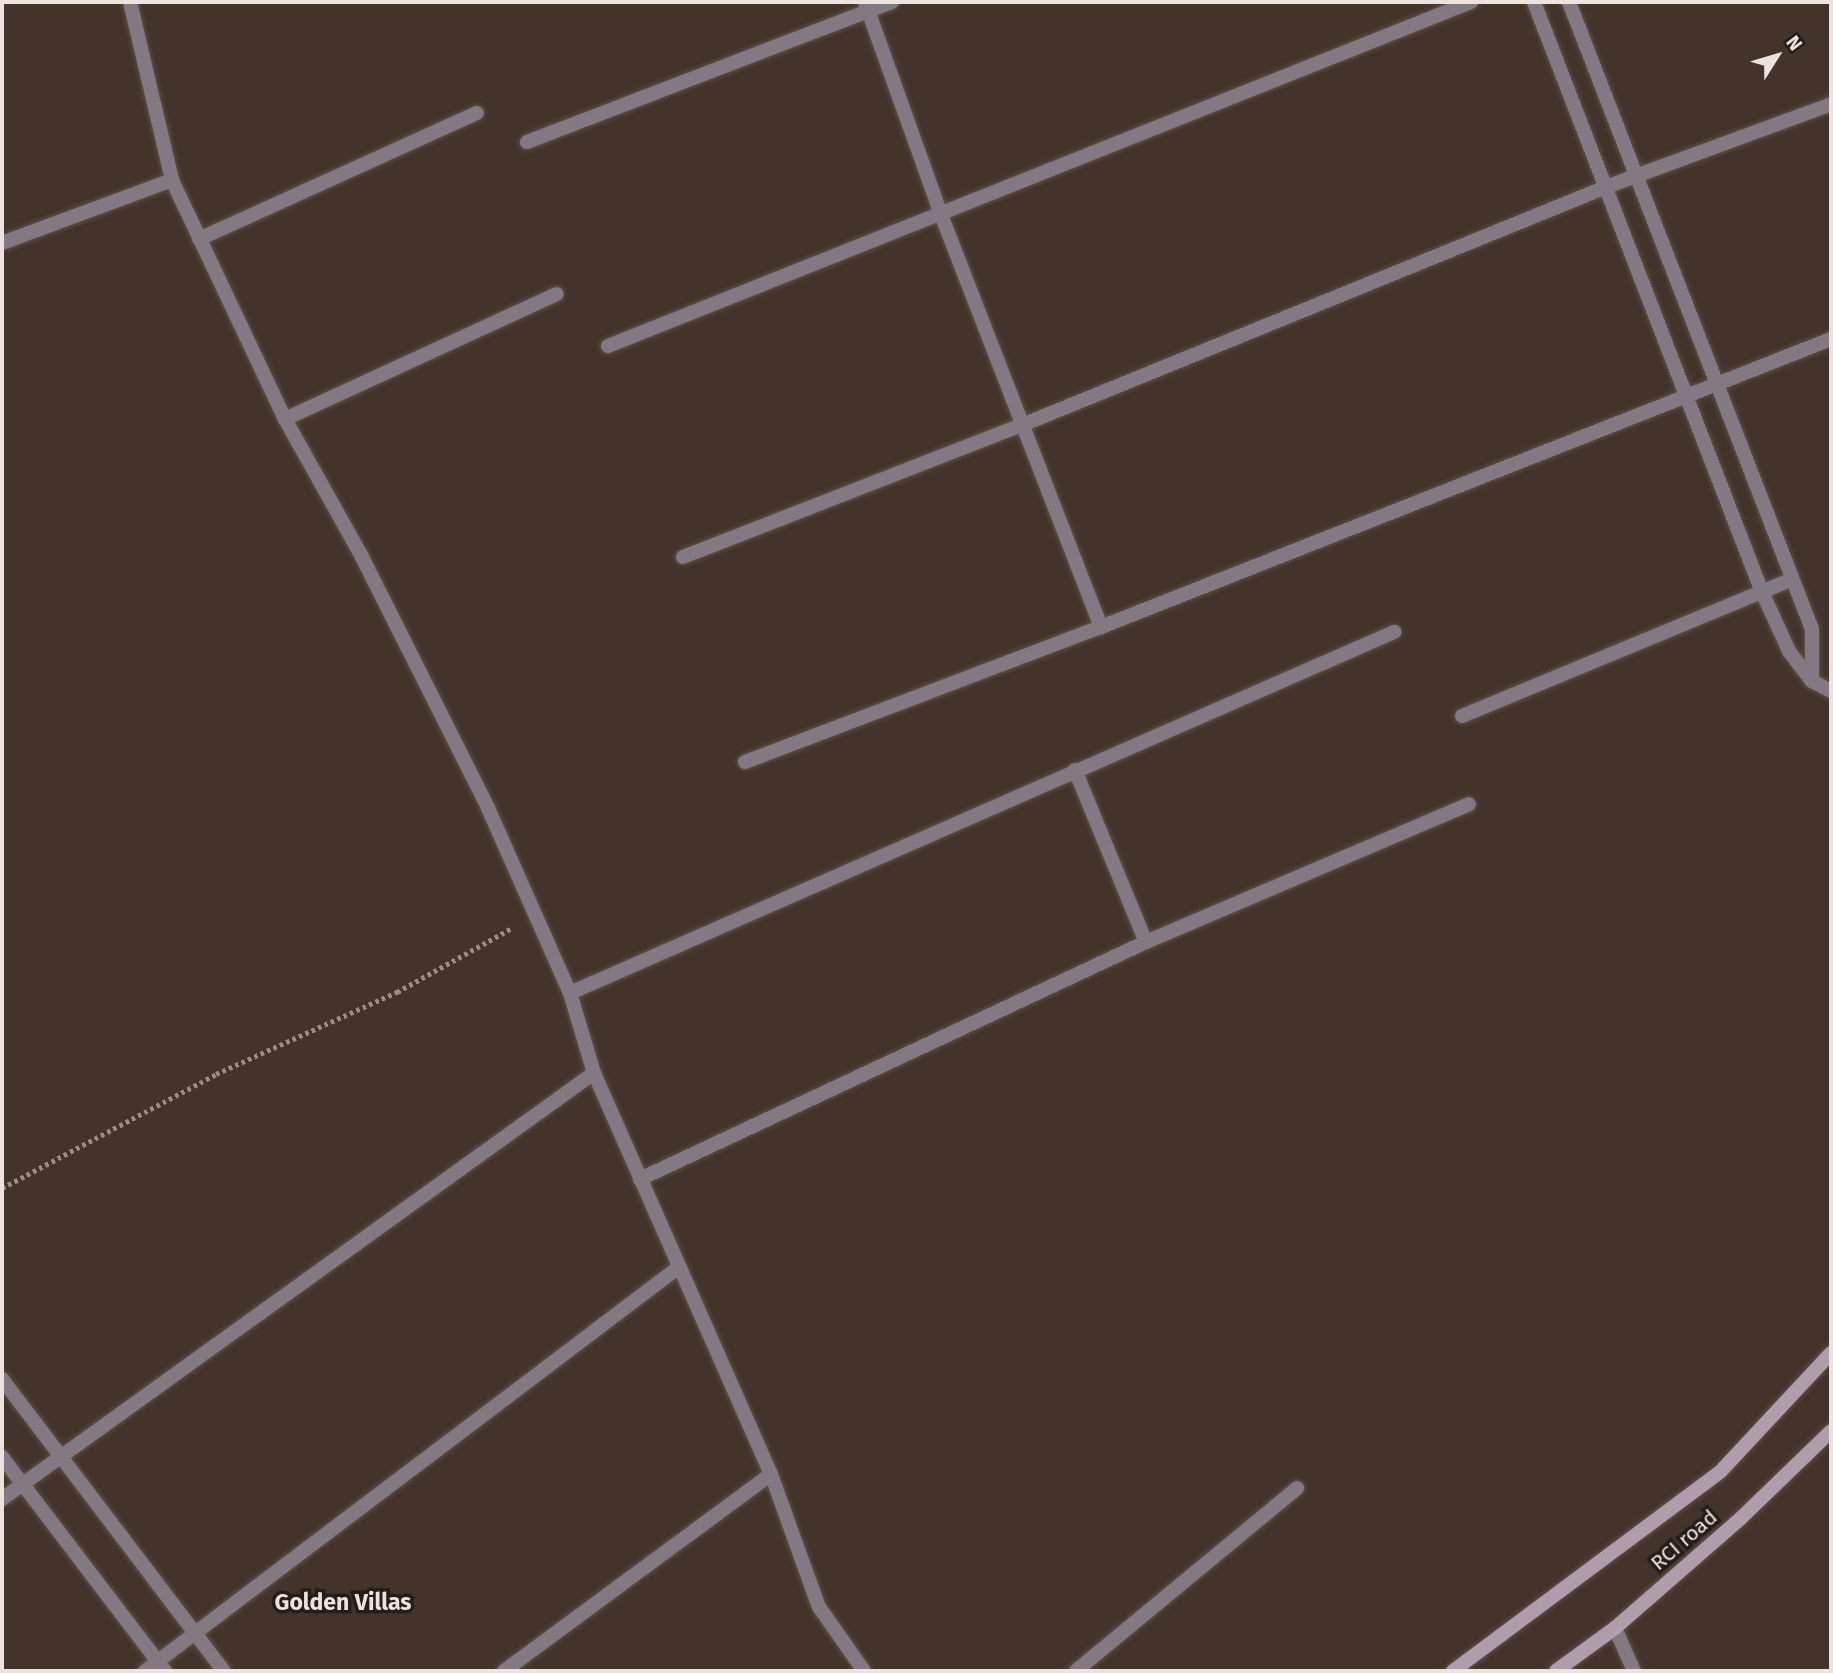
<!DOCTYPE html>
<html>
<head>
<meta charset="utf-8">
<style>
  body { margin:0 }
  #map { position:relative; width:1833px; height:1673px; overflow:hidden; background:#43342b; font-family:"Fira Sans",sans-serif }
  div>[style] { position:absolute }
  .path>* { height:4.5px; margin-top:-2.25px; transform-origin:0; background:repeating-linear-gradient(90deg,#9a8d86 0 3.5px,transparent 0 7px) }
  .roads { filter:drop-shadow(0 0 2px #5e5048) drop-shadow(0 0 2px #5e5048) }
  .minor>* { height:14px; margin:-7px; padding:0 7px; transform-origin:7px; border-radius:7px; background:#837982 }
  .secondary>* { height:14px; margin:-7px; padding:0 7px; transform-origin:7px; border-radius:7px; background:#ae9eac }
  span { translate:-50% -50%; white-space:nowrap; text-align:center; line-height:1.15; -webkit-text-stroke:7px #241d19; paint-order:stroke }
  .street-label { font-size:21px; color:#ede3de }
  .neighbourhood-label { font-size:23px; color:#ede3de; font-weight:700 }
  .frame { position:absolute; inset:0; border:4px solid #ede3de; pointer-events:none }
  .north { position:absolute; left:1742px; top:21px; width:70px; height:70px; -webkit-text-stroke:5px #241d19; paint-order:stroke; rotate:53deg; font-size:19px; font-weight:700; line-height:28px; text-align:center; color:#ede3de }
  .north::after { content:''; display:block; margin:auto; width:24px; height:32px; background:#ede3de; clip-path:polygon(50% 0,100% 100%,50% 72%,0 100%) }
</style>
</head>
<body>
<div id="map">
  <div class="path">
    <i style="left:2px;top:1188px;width:242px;rotate:-28deg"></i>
    <i style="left:216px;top:1074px;width:199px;rotate:-24.4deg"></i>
    <i style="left:397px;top:992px;width:132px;rotate:-29.1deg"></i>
  </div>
  <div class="roads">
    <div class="minor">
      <i style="left:130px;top:2px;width:183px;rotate:76.7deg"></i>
      <i style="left:172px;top:180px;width:264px;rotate:64.7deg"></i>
      <i style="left:285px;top:419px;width:158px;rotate:60.8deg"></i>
      <i style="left:362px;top:557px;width:281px;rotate:63.3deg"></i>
      <i style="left:488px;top:808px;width:202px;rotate:66.1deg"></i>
      <i style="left:570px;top:993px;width:84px;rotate:73.3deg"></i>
      <i style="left:594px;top:1073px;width:438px;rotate:66.2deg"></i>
      <i style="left:771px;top:1474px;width:141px;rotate:70.2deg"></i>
      <i style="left:819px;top:1607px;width:78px;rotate:54.9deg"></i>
      <i style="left:865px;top:2px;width:228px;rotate:70.3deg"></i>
      <i style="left:942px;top:217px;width:440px;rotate:68.8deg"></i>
      <i style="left:1534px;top:2px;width:633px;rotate:68.87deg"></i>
      <i style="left:1762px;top:592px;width:65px;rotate:65.4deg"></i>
      <i style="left:1789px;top:651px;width:38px;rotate:53deg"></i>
      <i style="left:1812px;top:681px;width:21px;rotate:28deg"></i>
      <i style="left:1569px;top:2px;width:672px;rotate:68.82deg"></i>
      <i style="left:1812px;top:629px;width:52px;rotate:90deg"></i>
      <i style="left:527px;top:142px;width:391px;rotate:-21deg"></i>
      <i style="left:199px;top:239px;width:305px;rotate:-24.4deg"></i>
      <i style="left:2px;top:243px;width:181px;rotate:-20.3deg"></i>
      <i style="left:608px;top:346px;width:929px;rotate:-21.73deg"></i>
      <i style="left:285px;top:419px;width:299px;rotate:-24.7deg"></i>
      <i style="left:683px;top:557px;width:364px;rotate:-21.3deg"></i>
      <i style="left:1022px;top:425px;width:631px;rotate:-22.17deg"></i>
      <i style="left:1606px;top:187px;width:240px;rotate:-20.2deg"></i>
      <i style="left:1462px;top:716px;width:356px;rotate:-22.5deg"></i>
      <i style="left:745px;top:762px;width:381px;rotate:-20.8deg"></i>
      <i style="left:1101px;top:627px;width:785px;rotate:-21.53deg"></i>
      <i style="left:1075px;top:770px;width:186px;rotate:67.6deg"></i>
      <i style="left:570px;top:993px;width:900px;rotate:-23.66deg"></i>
      <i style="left:640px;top:1179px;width:559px;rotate:-25.1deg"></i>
      <i style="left:1146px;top:942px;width:351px;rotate:-23.1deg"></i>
      <i style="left:2px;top:1379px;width:367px;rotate:52.8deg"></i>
      <i style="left:2px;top:1457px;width:269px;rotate:52.7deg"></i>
      <i style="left:2px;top:1499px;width:729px;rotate:-35.74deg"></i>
      <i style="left:1615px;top:1628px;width:47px;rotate:66.2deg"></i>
      <i style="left:145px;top:1671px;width:670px;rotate:-37.11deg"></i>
      <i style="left:504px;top:1671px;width:332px;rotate:-36.4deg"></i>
      <i style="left:1076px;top:1671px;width:287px;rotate:-39.6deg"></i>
    </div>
    <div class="secondary">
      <i style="left:1453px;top:1671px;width:334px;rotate:-36.7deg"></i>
      <i style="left:1721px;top:1471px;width:161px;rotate:-47deg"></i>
      <i style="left:1556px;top:1671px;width:73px;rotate:-36.1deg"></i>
      <i style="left:1615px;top:1628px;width:167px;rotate:-41.1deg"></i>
      <i style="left:1741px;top:1518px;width:125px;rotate:-44deg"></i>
    </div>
  </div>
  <div class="street-label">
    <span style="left:1684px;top:1540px;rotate:-41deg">RCI road</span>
  </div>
  <div class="neighbourhood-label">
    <span style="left:343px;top:1602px">Golden Villas</span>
  </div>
  <div class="frame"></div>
  <div class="north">N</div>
</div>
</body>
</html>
